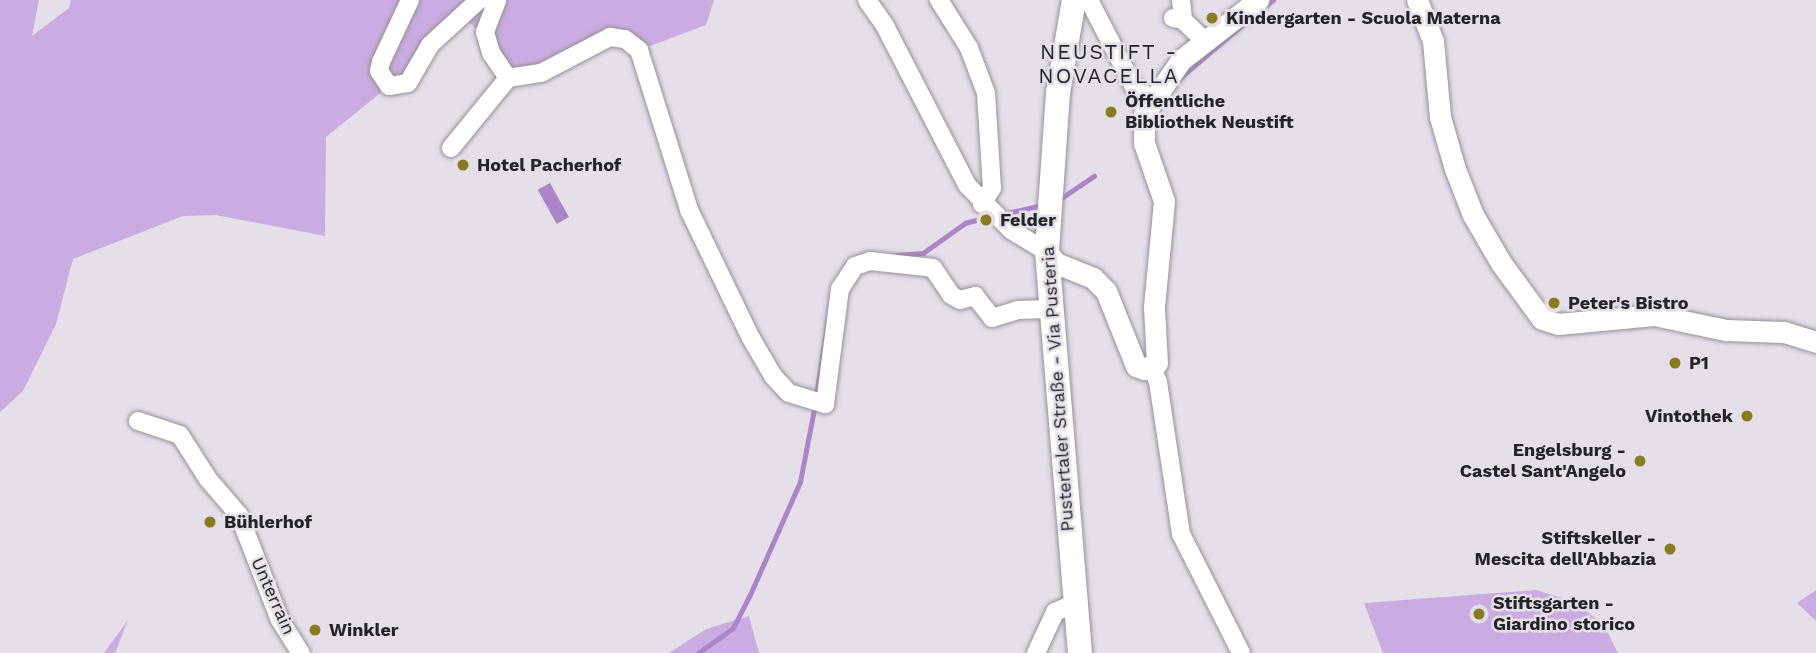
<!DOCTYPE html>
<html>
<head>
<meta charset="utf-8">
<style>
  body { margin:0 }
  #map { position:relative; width:1816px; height:653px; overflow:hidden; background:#e5dfe9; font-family:"Work Sans",sans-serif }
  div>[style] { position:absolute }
  .green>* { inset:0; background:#cbace2 }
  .water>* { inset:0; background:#ac85c8; transform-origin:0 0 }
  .stream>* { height:4.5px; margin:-2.25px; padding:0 2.25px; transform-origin:2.25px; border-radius:2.25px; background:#ac85c8 }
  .roads { filter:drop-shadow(0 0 2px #959099) drop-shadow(0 0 2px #959099) }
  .minor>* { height:18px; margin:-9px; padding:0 9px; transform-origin:9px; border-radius:9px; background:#fff }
  .tertiary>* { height:21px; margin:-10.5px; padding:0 10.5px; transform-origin:10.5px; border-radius:10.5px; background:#fff }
  .secondary>* { height:24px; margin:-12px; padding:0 12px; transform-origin:12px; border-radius:12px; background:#fff }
  .dots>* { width:19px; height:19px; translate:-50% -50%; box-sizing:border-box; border:4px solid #e5dfe9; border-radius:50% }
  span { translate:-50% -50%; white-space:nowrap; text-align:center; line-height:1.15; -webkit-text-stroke:5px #e5dfe9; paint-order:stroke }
  .poi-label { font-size:18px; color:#252327; font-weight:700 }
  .left { translate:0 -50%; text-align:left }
  .right { translate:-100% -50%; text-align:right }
  .street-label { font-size:18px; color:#252327 }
  .quarter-label { font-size:21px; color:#252327; letter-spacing:2px }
</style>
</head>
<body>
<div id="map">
  <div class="green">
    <i style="clip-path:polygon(0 0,39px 0,32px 36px,69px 8px,71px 0,714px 0,706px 25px,639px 50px,625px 39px,508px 78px,472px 24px,452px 20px,413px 76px,389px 86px,326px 137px,325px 236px,216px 215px,183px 216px,73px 259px,56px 324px,23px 391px,0 412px)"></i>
    <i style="clip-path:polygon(1536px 590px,1575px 602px,1604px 625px,1618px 653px,1383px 653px,1364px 603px)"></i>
    <i style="clip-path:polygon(1816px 590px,1816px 621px,1797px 603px)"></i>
    <i style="clip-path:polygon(749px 616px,759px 653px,669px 653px,706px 629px)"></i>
    <i style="clip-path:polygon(128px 620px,115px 653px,104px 653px)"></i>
  </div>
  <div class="water">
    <i style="left:550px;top:183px;width:39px;height:14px;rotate:61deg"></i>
  </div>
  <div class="stream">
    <i style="left:1265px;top:6px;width:10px;rotate:-37deg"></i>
    <i style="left:1180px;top:78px;width:82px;rotate:-40.5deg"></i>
    <i style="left:1060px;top:199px;width:41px;rotate:-34.1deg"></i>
    <i style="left:1003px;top:214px;width:40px;rotate:-13deg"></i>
    <i style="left:896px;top:255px;width:27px;rotate:-4deg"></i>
    <i style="left:923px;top:253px;width:52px;rotate:-35.5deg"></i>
    <i style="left:965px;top:223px;width:27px;rotate:-15deg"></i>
    <i style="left:836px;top:282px;width:21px;rotate:-59deg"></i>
    <i style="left:816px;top:396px;width:103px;rotate:-81.1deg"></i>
    <i style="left:698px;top:653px;width:43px;rotate:-35.5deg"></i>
    <i style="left:733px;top:628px;width:35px;rotate:-63deg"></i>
    <i style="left:749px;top:597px;width:126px;rotate:-66.1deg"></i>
    <i style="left:800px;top:482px;width:79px;rotate:-79.1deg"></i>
  </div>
  <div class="roads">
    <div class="minor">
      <i style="left:410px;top:0;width:68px;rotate:115.1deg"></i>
      <i style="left:381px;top:62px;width:9px;rotate:103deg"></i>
      <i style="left:379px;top:71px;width:18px;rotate:56deg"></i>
      <i style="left:389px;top:86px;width:19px;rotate:-9deg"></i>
      <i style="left:408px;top:83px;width:44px;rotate:-59.9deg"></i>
      <i style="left:430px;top:45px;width:67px;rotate:-42.6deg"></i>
      <i style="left:867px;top:0;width:29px;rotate:55deg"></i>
      <i style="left:884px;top:24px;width:181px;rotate:62.7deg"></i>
      <i style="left:967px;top:185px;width:63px;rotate:45.6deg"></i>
      <i style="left:1011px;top:230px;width:42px;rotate:31.4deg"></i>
      <i style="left:939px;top:0;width:57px;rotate:58deg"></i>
      <i style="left:969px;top:48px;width:48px;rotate:69.3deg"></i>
      <i style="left:986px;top:93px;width:95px;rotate:86.4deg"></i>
      <i style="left:992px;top:188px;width:19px;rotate:122deg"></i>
      <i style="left:1089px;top:0;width:100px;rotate:62.7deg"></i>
      <i style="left:1135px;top:89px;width:18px;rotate:29deg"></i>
      <i style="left:1181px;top:0;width:20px;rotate:84deg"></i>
      <i style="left:1173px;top:18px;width:10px;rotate:11deg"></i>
      <i style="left:1183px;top:20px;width:32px;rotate:44deg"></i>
      <i style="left:508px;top:78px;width:33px;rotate:-9deg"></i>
      <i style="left:541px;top:73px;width:78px;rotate:-27.6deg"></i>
      <i style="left:610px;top:37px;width:15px;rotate:8deg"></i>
      <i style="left:625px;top:39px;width:18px;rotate:38deg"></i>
      <i style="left:639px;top:50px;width:168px;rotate:72.6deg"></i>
      <i style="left:689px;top:210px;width:142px;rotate:64.2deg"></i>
      <i style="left:751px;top:338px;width:44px;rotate:59.9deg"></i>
      <i style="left:773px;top:376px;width:23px;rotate:47deg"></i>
      <i style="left:789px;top:393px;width:38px;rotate:17deg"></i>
      <i style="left:825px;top:404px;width:116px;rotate:-82.6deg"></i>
      <i style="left:840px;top:289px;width:27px;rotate:-57deg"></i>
      <i style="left:855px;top:266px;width:16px;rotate:-18deg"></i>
      <i style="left:870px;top:261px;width:63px;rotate:6.3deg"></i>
      <i style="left:933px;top:268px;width:32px;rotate:56deg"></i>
      <i style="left:951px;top:295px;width:10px;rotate:29deg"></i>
      <i style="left:960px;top:300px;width:16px;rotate:-15deg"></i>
      <i style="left:975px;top:296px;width:28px;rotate:52deg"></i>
      <i style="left:992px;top:318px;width:27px;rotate:-17deg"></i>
      <i style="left:1018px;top:310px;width:31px;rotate:-2deg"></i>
      <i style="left:451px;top:148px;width:90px;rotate:-50.8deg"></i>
      <i style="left:508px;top:78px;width:30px;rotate:-124deg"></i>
      <i style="left:491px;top:53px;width:22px;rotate:-106deg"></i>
      <i style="left:485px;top:32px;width:34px;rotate:-69deg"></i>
      <i style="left:1152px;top:367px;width:16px;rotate:68deg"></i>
      <i style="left:1158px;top:382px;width:154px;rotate:81.4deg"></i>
      <i style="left:1181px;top:534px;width:133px;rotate:63.2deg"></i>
      <i style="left:138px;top:421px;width:44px;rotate:18.4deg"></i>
      <i style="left:180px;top:435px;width:52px;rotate:57.5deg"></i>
      <i style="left:208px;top:479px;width:48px;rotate:49.3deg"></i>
      <i style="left:239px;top:515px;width:113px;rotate:68.7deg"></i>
      <i style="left:280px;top:620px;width:39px;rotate:58deg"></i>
      <i style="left:1036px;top:653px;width:45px;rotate:-65.1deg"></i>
      <i style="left:1055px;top:612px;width:22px;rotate:-24deg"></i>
    </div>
    <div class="tertiary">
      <i style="left:1417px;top:0;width:44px;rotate:68.7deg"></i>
      <i style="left:1433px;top:41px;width:76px;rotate:84.7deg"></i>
      <i style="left:1440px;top:117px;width:54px;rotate:73.9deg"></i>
      <i style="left:1455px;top:169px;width:49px;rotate:68.6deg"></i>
      <i style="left:1473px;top:215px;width:56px;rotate:59.7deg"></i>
      <i style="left:1501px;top:263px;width:69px;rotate:53.8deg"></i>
      <i style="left:1542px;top:319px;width:17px;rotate:17deg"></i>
      <i style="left:1558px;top:324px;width:96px;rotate:-5.4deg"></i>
      <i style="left:1654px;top:315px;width:74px;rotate:11.8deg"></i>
      <i style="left:1726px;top:330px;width:58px;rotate:2deg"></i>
      <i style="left:1784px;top:332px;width:34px;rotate:17deg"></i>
      <i style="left:1047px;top:252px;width:14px;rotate:51deg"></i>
      <i style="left:1056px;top:263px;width:40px;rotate:22deg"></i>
      <i style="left:1093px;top:278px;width:18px;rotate:45deg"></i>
      <i style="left:1106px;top:291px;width:81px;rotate:68.2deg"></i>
      <i style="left:1136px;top:366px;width:9px;rotate:21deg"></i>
      <i style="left:1144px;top:369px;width:14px;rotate:-25deg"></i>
      <i style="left:1157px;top:363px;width:56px;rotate:-93.1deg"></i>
      <i style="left:1154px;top:307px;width:106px;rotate:-84.6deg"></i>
      <i style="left:1164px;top:201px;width:61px;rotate:-109deg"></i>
      <i style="left:1144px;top:143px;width:29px;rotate:-90deg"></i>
      <i style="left:1144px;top:114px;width:65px;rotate:-55.6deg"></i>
      <i style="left:1181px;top:60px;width:98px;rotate:-37.9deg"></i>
    </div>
    <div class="secondary">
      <i style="left:1074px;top:0;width:94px;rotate:99.8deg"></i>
      <i style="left:1058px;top:93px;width:159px;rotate:94deg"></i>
      <i style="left:1047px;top:252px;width:402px;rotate:85.3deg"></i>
    </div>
  </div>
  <div class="dots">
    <i style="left:1212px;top:18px;background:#897b21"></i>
    <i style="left:1111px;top:112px;background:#897b21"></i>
    <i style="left:463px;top:165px;background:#897b21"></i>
    <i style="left:986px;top:220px;background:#897b21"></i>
    <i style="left:1554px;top:303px;background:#897b21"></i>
    <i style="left:1675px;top:363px;background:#897b21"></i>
    <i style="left:1747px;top:416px;background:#897b21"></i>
    <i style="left:1640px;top:461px;background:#897b21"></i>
    <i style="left:210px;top:522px;background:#897b21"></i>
    <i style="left:1670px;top:549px;background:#897b21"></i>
    <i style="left:1479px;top:614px;background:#897b21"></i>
    <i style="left:315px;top:630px;background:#897b21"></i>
  </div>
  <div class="poi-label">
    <span class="left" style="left:1226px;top:18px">Kindergarten - Scuola Materna</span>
    <span class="left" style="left:1125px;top:112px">Öffentliche<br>Bibliothek Neustift</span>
    <span class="left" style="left:477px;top:165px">Hotel Pacherhof</span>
    <span class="left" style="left:1000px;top:220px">Felder</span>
    <span class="left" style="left:1568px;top:303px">Peter's Bistro</span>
    <span class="left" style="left:1689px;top:363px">P1</span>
    <span class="right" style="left:1733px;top:416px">Vintothek</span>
    <span class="right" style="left:1626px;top:461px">Engelsburg -<br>Castel Sant'Angelo</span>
    <span class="left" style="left:224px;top:522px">Bühlerhof</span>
    <span class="right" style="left:1656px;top:549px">Stiftskeller -<br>Mescita dell'Abbazia</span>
    <span class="left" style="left:1493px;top:614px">Stiftsgarten -<br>Giardino storico</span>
    <span class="left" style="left:329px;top:630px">Winkler</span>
  </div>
  <div class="street-label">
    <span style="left:1058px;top:389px;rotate:-94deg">Pustertaler Straße - Via Pusteria</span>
    <span style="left:273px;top:596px;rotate:66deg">Unterrain</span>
  </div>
  <div class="quarter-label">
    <span style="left:1109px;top:64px">NEUSTIFT -<br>NOVACELLA</span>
  </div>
</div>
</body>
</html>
